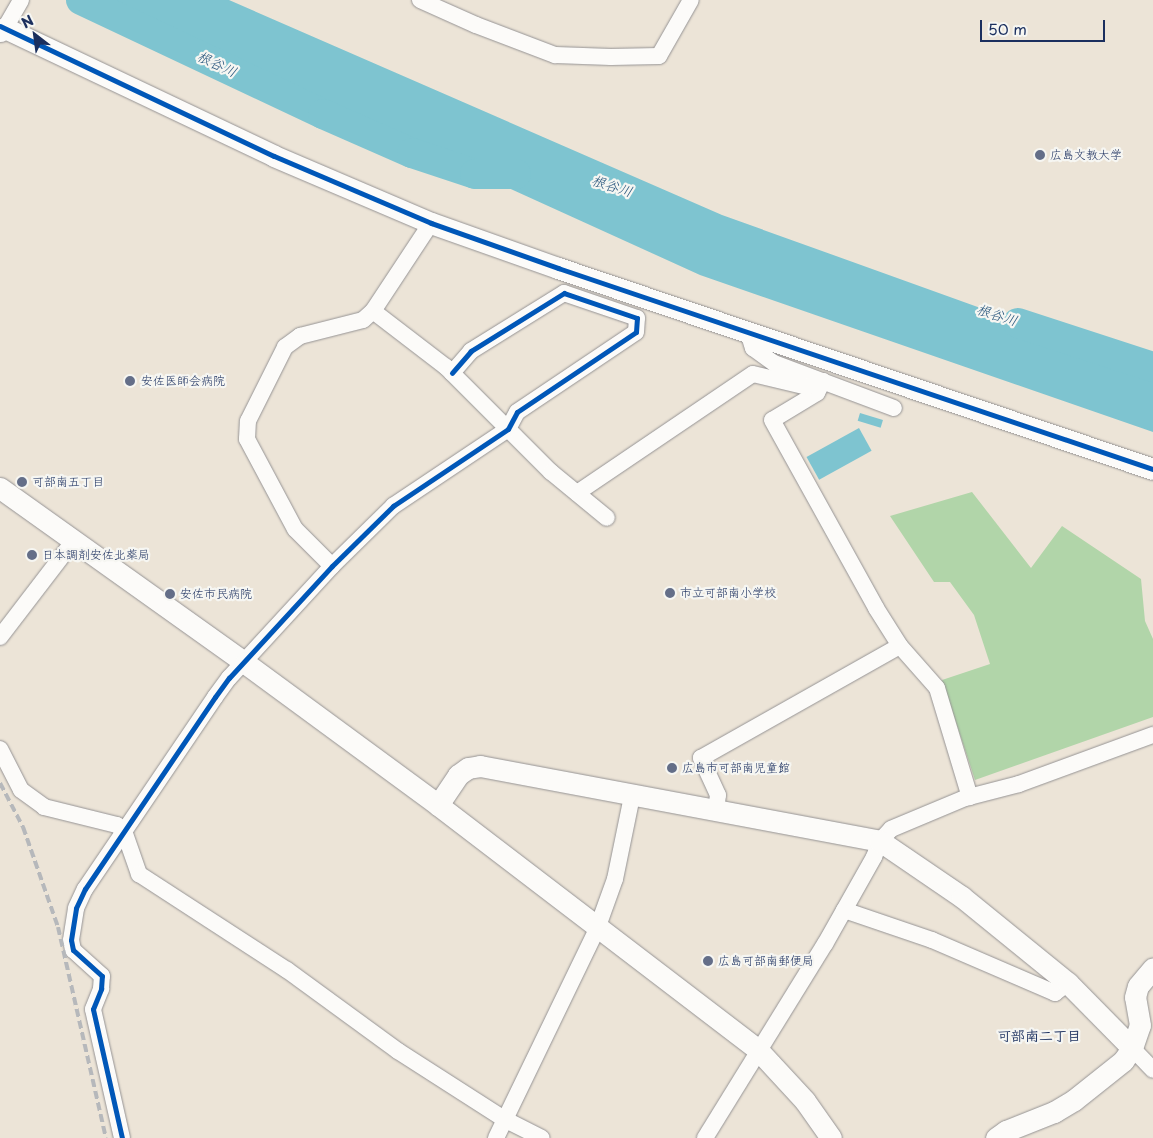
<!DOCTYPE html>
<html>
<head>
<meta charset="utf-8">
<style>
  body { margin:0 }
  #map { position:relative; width:1153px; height:1138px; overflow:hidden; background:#ece4d7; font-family:"Playpen Sans","Klee One",sans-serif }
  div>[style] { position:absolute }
  .green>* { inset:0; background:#b1d5a9 }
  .water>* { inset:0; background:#7ec4d0; transform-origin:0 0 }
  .river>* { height:30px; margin:-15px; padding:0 15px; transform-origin:15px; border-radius:15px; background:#7ec4d0 }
  .roads { filter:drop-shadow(0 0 1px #959394) drop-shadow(0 0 1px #959394) }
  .minor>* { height:16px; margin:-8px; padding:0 8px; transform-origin:8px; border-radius:8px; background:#fcfbf9 }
  .tertiary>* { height:21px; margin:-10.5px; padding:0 10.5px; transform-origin:10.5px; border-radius:10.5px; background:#fcfbf9 }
  .rail>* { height:4px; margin-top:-2px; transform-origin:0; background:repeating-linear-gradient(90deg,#b6b8bb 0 8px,transparent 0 12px) }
  .cycleway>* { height:5px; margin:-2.5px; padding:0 2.5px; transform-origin:2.5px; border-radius:2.5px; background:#0057b8 }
  .dots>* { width:14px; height:14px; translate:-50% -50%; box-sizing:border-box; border:2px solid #f6f6f2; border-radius:50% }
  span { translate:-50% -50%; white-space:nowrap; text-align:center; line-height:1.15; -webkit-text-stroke:4.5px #f6f6f2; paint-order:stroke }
  .poi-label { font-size:12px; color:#1b2f5e }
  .left { translate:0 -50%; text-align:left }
  .water-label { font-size:14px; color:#2b587f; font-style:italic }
  .neighbourhood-label { font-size:14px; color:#1b2f5e; font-weight:700 }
  .north { position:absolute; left:10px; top:10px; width:50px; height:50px; -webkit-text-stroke:4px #f6f6f2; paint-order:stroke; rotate:330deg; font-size:14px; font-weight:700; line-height:20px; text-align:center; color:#1b2f5e }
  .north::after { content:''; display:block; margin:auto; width:18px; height:22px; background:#1b2f5e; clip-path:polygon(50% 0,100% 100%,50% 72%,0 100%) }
  .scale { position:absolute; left:980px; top:20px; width:125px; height:22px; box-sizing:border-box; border:2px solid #1b2f5e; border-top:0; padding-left:6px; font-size:15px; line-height:18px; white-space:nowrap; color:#1b2f5e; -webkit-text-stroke:4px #f6f6f2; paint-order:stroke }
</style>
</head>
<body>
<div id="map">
  <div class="green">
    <i style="clip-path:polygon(972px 492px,1031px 568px,1062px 526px,1141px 579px,1145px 621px,1153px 639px,1153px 717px,975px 780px,942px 680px,990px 664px,974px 615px,950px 582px,934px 582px,890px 516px)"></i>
  </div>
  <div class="water">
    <i style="clip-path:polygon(95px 0,229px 0,722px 215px,1153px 370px,1153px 432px,700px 275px)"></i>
    <i style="left:860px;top:413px;width:24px;height:8px;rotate:17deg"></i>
    <i style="left:859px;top:428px;width:26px;height:60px;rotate:61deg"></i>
  </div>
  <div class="river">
    <i style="left:81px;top:0;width:268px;rotate:25.2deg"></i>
    <i style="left:323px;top:114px;width:97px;rotate:23.7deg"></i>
    <i style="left:412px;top:153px;width:66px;rotate:18.4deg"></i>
    <i style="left:475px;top:174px;width:41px"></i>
    <i style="left:1018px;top:323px;width:142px;rotate:18.1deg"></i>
  </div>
  <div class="roads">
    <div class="minor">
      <i style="left:420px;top:0;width:61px;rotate:24.1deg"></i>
      <i style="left:476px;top:25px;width:85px;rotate:20.8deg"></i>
      <i style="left:555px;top:55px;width:56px;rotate:2deg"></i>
      <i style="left:611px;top:57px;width:48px;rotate:-1.2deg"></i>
      <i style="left:659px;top:56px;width:64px;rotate:-60.3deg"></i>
      <i style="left:5px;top:28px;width:32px;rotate:-60deg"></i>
      <i style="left:373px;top:311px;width:92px;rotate:37.5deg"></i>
      <i style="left:446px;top:367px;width:148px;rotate:45deg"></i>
      <i style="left:551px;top:472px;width:72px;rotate:39.4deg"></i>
      <i style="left:748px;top:332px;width:17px;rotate:73deg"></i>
      <i style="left:753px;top:348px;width:26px;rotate:36deg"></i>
      <i style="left:774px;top:363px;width:128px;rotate:20.6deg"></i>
      <i style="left:823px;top:381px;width:13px;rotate:117deg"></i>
      <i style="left:817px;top:393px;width:52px;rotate:149deg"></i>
      <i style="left:772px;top:420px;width:215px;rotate:61deg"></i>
      <i style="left:876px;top:608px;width:45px;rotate:57.7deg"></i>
      <i style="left:900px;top:646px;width:56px;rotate:48.6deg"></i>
      <i style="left:937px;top:688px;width:114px;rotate:73.2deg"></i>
      <i style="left:577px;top:493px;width:212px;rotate:-34.1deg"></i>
      <i style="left:753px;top:374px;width:56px;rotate:13.5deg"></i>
      <i style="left:807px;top:387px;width:17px;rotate:-21deg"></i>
      <i style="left:332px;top:566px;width:52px;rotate:-135deg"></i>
      <i style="left:295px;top:529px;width:102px;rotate:-118.1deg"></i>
      <i style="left:247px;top:439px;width:18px;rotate:-87deg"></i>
      <i style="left:248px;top:421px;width:83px;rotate:-63.4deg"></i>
      <i style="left:285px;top:347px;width:19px;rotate:-36deg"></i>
      <i style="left:300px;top:336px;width:65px;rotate:-14.3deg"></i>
      <i style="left:363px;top:320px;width:13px;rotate:-42deg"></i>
      <i style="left:373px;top:311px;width:105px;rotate:-56.6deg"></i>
      <i style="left:0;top:637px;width:120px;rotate:-52.5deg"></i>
      <i style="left:0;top:749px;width:46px;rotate:62.9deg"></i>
      <i style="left:21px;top:790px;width:29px;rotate:36deg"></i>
      <i style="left:44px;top:807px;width:75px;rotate:13.9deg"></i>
      <i style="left:117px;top:825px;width:9px;rotate:41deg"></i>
      <i style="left:124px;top:831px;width:46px;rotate:70.8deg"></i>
      <i style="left:139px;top:874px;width:176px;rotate:33deg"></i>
      <i style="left:287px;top:970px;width:137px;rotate:36.1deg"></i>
      <i style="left:398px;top:1051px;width:126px;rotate:32.7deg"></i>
      <i style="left:504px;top:1119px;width:42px;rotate:26.6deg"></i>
      <i style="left:716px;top:811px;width:16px;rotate:-83deg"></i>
      <i style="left:718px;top:795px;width:41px;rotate:-114.7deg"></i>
      <i style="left:701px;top:758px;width:228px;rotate:-29.4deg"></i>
      <i style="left:844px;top:910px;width:93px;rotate:18.8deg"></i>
      <i style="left:932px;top:940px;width:134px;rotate:23.3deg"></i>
      <i style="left:1055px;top:993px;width:16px;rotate:-38deg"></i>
      <i style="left:1132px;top:1048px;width:30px;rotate:46deg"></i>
      <i style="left:122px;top:1138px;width:132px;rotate:-102.7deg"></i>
      <i style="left:93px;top:1009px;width:22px;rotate:-68deg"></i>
      <i style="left:101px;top:989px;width:13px;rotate:-86deg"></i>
      <i style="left:102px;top:976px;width:39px;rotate:-138deg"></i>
      <i style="left:73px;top:950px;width:10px;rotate:-101deg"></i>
      <i style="left:71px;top:940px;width:32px;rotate:-81deg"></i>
      <i style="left:76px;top:908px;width:21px;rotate:-65deg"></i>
      <i style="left:85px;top:889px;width:232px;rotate:-55.9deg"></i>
      <i style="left:215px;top:697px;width:24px;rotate:-54deg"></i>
      <i style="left:229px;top:678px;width:152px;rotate:-47.4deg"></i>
      <i style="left:332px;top:566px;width:86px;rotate:-44.5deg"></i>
      <i style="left:393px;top:506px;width:138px;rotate:-33.8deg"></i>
      <i style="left:508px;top:429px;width:19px;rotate:-62deg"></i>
      <i style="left:517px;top:412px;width:143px;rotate:-33.9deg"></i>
      <i style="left:636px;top:332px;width:14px;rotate:-86deg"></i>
      <i style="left:637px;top:318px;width:77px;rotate:-161.1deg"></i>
      <i style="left:564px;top:293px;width:110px;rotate:148.1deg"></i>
      <i style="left:471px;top:351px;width:29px;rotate:131deg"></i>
      <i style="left:496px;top:1138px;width:232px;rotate:-64.2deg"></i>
      <i style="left:597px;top:929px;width:53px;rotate:-70.2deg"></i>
      <i style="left:615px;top:879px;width:85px;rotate:-78.4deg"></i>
      <i style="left:705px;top:1138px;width:228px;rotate:-58.3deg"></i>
      <i style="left:825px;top:944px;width:100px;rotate:-60.6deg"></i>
      <i style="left:874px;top:857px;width:17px;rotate:-69deg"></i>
      <i style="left:880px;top:841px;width:16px;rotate:-47deg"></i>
      <i style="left:891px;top:829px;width:80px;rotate:-22.7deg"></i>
      <i style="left:965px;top:798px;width:56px;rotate:-14.5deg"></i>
      <i style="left:1019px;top:784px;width:143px;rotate:-20.1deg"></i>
    </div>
    <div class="tertiary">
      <i style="left:0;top:31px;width:6px;rotate:-31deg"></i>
      <i style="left:5px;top:28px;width:298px;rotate:25.4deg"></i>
      <i style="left:274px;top:156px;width:171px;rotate:23.1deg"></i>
      <i style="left:431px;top:223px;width:135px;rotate:19.5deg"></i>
      <i style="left:558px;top:268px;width:628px;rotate:18.67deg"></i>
      <i style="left:0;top:488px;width:301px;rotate:35.5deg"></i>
      <i style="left:245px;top:663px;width:240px;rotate:36.3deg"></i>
      <i style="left:438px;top:805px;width:403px;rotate:37.4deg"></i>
      <i style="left:758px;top:1050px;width:69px;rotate:47.3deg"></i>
      <i style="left:805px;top:1101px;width:45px;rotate:54.9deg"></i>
      <i style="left:438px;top:805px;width:36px;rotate:-56deg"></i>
      <i style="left:458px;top:775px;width:12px;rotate:-35deg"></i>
      <i style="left:468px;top:768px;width:12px;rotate:-9deg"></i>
      <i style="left:480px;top:766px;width:407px;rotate:10.6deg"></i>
      <i style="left:880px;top:841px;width:99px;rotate:34.3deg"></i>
      <i style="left:962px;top:897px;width:136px;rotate:39.1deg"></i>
      <i style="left:1068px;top:983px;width:91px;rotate:45.4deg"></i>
      <i style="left:996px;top:1138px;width:12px;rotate:-35deg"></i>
      <i style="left:1006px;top:1131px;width:52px;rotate:-21.6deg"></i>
      <i style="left:1054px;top:1112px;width:23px;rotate:-31deg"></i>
      <i style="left:1074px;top:1100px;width:63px;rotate:-38.5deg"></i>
      <i style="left:1123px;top:1061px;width:16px;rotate:-55deg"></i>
      <i style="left:1132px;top:1048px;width:24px;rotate:-71deg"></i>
      <i style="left:1140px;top:1025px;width:28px;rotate:-100deg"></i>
      <i style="left:1135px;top:997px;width:11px;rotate:-75deg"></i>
      <i style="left:1138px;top:986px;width:23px;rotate:-50deg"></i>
    </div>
  </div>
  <div class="rail">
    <i style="left:0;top:783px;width:50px;rotate:62.4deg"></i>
    <i style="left:23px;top:827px;width:106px;rotate:70.7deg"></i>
    <i style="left:58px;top:927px;width:216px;rotate:77.2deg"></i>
  </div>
  <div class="cycleway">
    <i style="left:0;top:26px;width:303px;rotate:25.4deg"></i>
    <i style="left:274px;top:156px;width:171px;rotate:23.1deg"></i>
    <i style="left:431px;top:223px;width:135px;rotate:19.5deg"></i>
    <i style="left:558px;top:268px;width:628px;rotate:18.67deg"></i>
    <i style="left:122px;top:1138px;width:132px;rotate:-102.7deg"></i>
    <i style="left:93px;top:1009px;width:22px;rotate:-68deg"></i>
    <i style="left:101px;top:989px;width:13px;rotate:-86deg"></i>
    <i style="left:102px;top:976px;width:39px;rotate:-138deg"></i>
    <i style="left:73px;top:950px;width:10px;rotate:-101deg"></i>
    <i style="left:71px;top:940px;width:32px;rotate:-81deg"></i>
    <i style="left:76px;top:908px;width:21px;rotate:-65deg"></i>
    <i style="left:85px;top:889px;width:232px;rotate:-55.9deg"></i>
    <i style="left:215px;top:697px;width:24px;rotate:-54deg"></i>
    <i style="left:229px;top:678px;width:152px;rotate:-47.4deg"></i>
    <i style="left:332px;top:566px;width:86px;rotate:-44.5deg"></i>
    <i style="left:393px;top:506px;width:138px;rotate:-33.8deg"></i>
    <i style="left:508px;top:429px;width:19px;rotate:-62deg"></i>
    <i style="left:517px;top:412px;width:143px;rotate:-33.9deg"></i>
    <i style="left:636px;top:332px;width:14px;rotate:-86deg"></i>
    <i style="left:637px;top:318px;width:77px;rotate:-161.1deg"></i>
    <i style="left:564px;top:293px;width:110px;rotate:148.1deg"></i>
    <i style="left:471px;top:351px;width:29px;rotate:131deg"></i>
  </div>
  <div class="dots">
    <i style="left:1040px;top:155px;background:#646e88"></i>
    <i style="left:130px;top:381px;background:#646e88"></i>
    <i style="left:22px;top:482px;background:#646e88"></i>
    <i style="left:32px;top:555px;background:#646e88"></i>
    <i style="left:670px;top:593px;background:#646e88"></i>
    <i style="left:170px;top:594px;background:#646e88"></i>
    <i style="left:672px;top:768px;background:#646e88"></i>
    <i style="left:708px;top:961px;background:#646e88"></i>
  </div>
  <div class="poi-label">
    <span class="left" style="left:1050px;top:155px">広島文教大学</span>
    <span class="left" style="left:141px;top:381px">安佐医師会病院</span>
    <span class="left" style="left:32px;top:482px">可部南五丁目</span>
    <span class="left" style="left:42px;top:555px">日本調剤安佐北薬局</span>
    <span class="left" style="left:680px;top:593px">市立可部南小学校</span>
    <span class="left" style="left:180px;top:594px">安佐市民病院</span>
    <span class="left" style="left:682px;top:768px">広島市可部南児童館</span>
    <span class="left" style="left:718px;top:961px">広島可部南郵便局</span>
  </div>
  <div class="water-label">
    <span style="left:217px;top:64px;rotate:25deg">根谷川</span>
    <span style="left:612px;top:186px;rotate:18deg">根谷川</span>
    <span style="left:997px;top:315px;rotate:18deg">根谷川</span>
  </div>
  <div class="neighbourhood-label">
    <span style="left:1039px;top:1036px">可部南二丁目</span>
  </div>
  <div class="north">N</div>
  <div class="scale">50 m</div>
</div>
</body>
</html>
